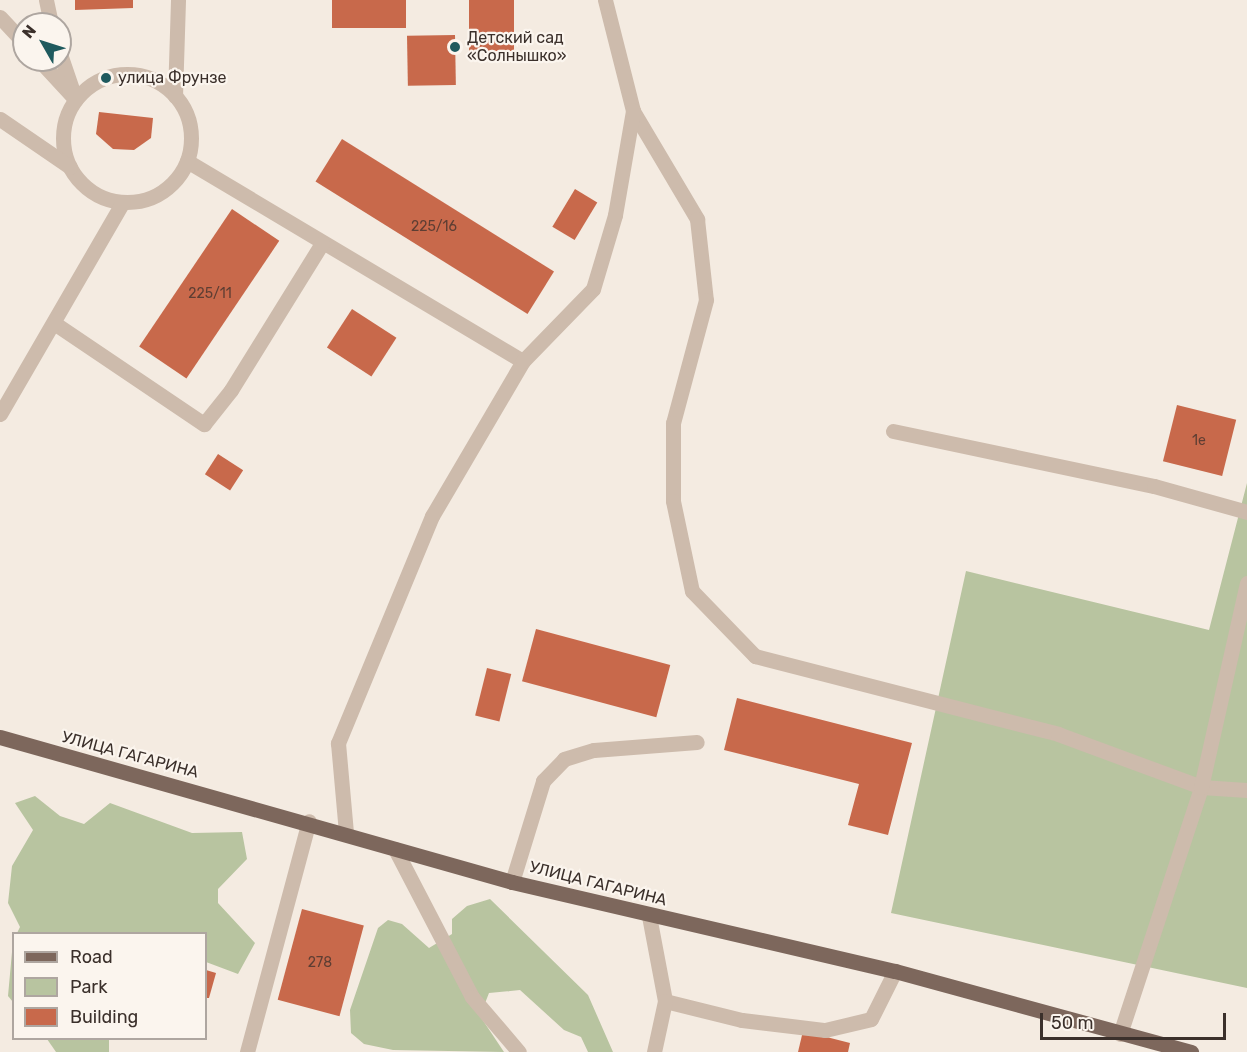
<!DOCTYPE html>
<html>
<head>
<meta charset="utf-8">
<style>
  body { margin:0 }
  #map { position:relative; width:1247px; height:1052px; overflow:hidden; background:#f4ebe1; font-family:Rubik,sans-serif }
  div>[style] { position:absolute }
  .green>* { inset:0; background:#b8c4a0 }
  .building>* { inset:0; background:#c8694b; transform-origin:0 0 }
  .lane>* { height:15px; margin:-7.5px; padding:0 7.5px; transform-origin:7.5px; border-radius:7.5px; background:#cdbbac }
  .street>* { height:15px; margin:-7.5px; padding:0 7.5px; transform-origin:7.5px; border-radius:7.5px; background:#cdbbac }
  .street>.ring { margin:-7.5px; padding:0; box-sizing:content-box; background:none; border:15px solid #cdbbac; border-radius:50% }
  .primary>* { height:15px; margin:-7.5px; padding:0 7.5px; transform-origin:7.5px; border-radius:7.5px; background:#7d675c }
  .dots>* { width:16px; height:16px; translate:-50% -50%; box-sizing:border-box; border:3px solid #fbf5ee; border-radius:50% }
  span { translate:-50% -50%; white-space:nowrap; text-align:center; line-height:1.15; -webkit-text-stroke:4.5px #fbf5ee; paint-order:stroke }
  .number-label { font-size:14px; color:#5e3e33 }
  .number-label span { -webkit-text-stroke-width:0 }
  .poi-label { font-size:16px; color:#3b302b }
  .left { translate:0 -50%; text-align:left }
  .street-label { font-size:16px; color:#3b302b }
  .legend { position:absolute; left:12px; top:932px; width:195px; height:108px; box-sizing:border-box; background:#fbf5ee; border:2px solid #aea6a0; margin:0; padding:8px 10px; list-style:none; font-size:18px; color:#3b302b }
  .legend li { display:flex; align-items:center; gap:12px; height:30px }
  .legend b { width:30px; border:2px solid #aea6a0 }
  .north { position:absolute; left:12px; top:12px; width:60px; height:60px; box-sizing:border-box; background:#fbf5ee; border:2px solid #aea6a0; border-radius:50%; rotate:309deg; font-size:16px; font-weight:700; line-height:24px; text-align:center; color:#3b302b }
  .north::after { content:''; display:block; margin:auto; width:21px; height:27px; background:#1f5a5e; clip-path:polygon(50% 0,100% 100%,50% 72%,0 100%) }
  .scale { position:absolute; left:1040px; top:1013px; width:186px; height:27px; box-sizing:border-box; border:3px solid #3b302b; border-top:0; padding-left:8px; font-size:18px; line-height:21px; white-space:nowrap; color:#3b302b; -webkit-text-stroke:4px #fbf5ee; paint-order:stroke }
</style>
</head>
<body>
<div id="map">
  <div class="green">
    <i style="clip-path:polygon(1247px 483px,1247px 988px,891px 913px,966px 571px,1209px 630px)"></i>
    <i style="clip-path:polygon(35px 796px,60px 816px,84px 824px,110px 803px,192px 833px,242px 832px,247px 859px,218px 889px,218px 903px,255px 943px,238px 974px,206px 962px,206px 934px,17px 933px,20px 927px,8px 903px,12px 866px,33px 830px,15px 803px)"></i>
    <i style="clip-path:polygon(490px 899px,588px 995px,613px 1052px,588px 1052px,581px 1037px,564px 1030px,520px 990px,489px 993px,480px 1016px,504px 1052px,393px 1050px,364px 1044px,351px 1033px,350px 1010px,378px 928px,388px 920px,402px 924px,429px 948px,452px 934px,452px 919px,467px 906px)"></i>
    <i style="clip-path:polygon(13px 941px,13px 1002px,8px 996px)"></i>
    <i style="clip-path:polygon(47px 1039px,109px 1039px,109px 1052px,56px 1052px)"></i>
  </div>
  <div class="building">
    <i style="clip-path:polygon(75px 0,133px 0,133px 8px,75px 10px)"></i>
    <i style="left:332px;top:0;width:74px;height:28px"></i>
    <i style="left:469px;top:0;width:45px;height:51px"></i>
    <i style="left:455px;top:35px;width:50px;height:48px;rotate:89deg"></i>
    <i style="clip-path:polygon(99px 112px,153px 118px,151px 138px,134px 150px,113px 149px,96px 134px)"></i>
    <i style="left:342px;top:139px;width:250px;height:50px;rotate:32deg"></i>
    <i style="left:575px;top:189px;width:26px;height:44px;rotate:31deg"></i>
    <i style="left:232px;top:209px;width:57px;height:166px;rotate:34deg"></i>
    <i style="left:352px;top:309px;width:53px;height:46px;rotate:33deg"></i>
    <i style="left:1177px;top:405px;width:61px;height:58px;rotate:14deg"></i>
    <i style="left:218px;top:454px;width:30px;height:24px;rotate:33deg"></i>
    <i style="left:536px;top:629px;width:139px;height:54px;rotate:15deg"></i>
    <i style="left:487px;top:668px;width:25px;height:49px;rotate:14deg"></i>
    <i style="clip-path:polygon(737px 698px,912px 743px,888px 835px,848px 825px,859px 784px,724px 750px)"></i>
    <i style="left:302px;top:909px;width:64px;height:94px;rotate:15deg"></i>
    <i style="clip-path:polygon(206px 970px,216px 973px,209px 998px,206px 998px)"></i>
    <i style="clip-path:polygon(803px 1031px,850px 1043px,848px 1052px,798px 1052px)"></i>
  </div>
  <div class="lane">
    <i style="left:46px;top:0;width:25px;rotate:78deg"></i>
    <i style="left:605px;top:0;width:114px;rotate:75.8deg"></i>
    <i style="left:633px;top:111px;width:126px;rotate:59.3deg"></i>
    <i style="left:697px;top:219px;width:81px;rotate:83.7deg"></i>
    <i style="left:706px;top:300px;width:127px;rotate:105deg"></i>
    <i style="left:673px;top:423px;width:78px;rotate:90deg"></i>
    <i style="left:673px;top:501px;width:92px;rotate:78.1deg"></i>
    <i style="left:692px;top:591px;width:91px;rotate:45.9deg"></i>
    <i style="left:755px;top:656px;width:313px;rotate:14.4deg"></i>
    <i style="left:1058px;top:734px;width:153px;rotate:20.3deg"></i>
    <i style="left:1201px;top:787px;width:46px;rotate:3.7deg"></i>
    <i style="left:0;top:17px;width:35px;rotate:47deg"></i>
    <i style="left:60px;top:54px;width:43px;rotate:71.1deg"></i>
    <i style="left:39px;top:60px;width:54px;rotate:47.2deg"></i>
    <i style="left:187px;top:161px;width:391px;rotate:30.8deg"></i>
    <i style="left:523px;top:361px;width:180px;rotate:120.4deg"></i>
    <i style="left:432px;top:516px;width:246px;rotate:112.5deg"></i>
    <i style="left:338px;top:743px;width:90px;rotate:84.9deg"></i>
    <i style="left:54px;top:323px;width:181px;rotate:34deg"></i>
    <i style="left:204px;top:424px;width:43px;rotate:-51.5deg"></i>
    <i style="left:231px;top:390px;width:173px;rotate:-58.2deg"></i>
    <i style="left:523px;top:361px;width:100px;rotate:-45.8deg"></i>
    <i style="left:593px;top:289px;width:77px;rotate:-73.4deg"></i>
    <i style="left:615px;top:215px;width:106px;rotate:-80.2deg"></i>
    <i style="left:893px;top:431px;width:267px;rotate:11.9deg"></i>
    <i style="left:1154px;top:486px;width:97px;rotate:15.6deg"></i>
    <i style="left:395px;top:849px;width:167px;rotate:62.5deg"></i>
    <i style="left:472px;top:997px;width:72px;rotate:49.5deg"></i>
    <i style="left:512px;top:882px;width:106px;rotate:-72.9deg"></i>
    <i style="left:543px;top:781px;width:30px;rotate:-46deg"></i>
    <i style="left:564px;top:759px;width:31px;rotate:-17deg"></i>
    <i style="left:594px;top:750px;width:103px;rotate:-4.4deg"></i>
    <i style="left:665px;top:1001px;width:79px;rotate:13.9deg"></i>
    <i style="left:742px;top:1020px;width:84px;rotate:6.9deg"></i>
    <i style="left:825px;top:1030px;width:47px;rotate:-13.4deg"></i>
    <i style="left:871px;top:1019px;width:54px;rotate:-63.4deg"></i>
    <i style="left:1120px;top:1034px;width:260px;rotate:-71.8deg"></i>
    <i style="left:1201px;top:787px;width:209px;rotate:-77.3deg"></i>
    <i style="left:247px;top:1052px;width:239px;rotate:-75deg"></i>
  </div>
  <div class="street">
    <i class="ring" style="left:63px;top:74px;width:113px;height:113px"></i>
    <i style="left:175px;top:96px;width:96px;rotate:-88.2deg"></i>
    <i style="left:0;top:119px;width:85px;rotate:34.4deg"></i>
    <i style="left:0;top:414px;width:245px;rotate:-59.9deg"></i>
    <i style="left:649px;top:916px;width:86px;rotate:79.3deg"></i>
    <i style="left:665px;top:1001px;width:52px;rotate:102.2deg"></i>
  </div>
  <div class="primary">
    <i style="left:0;top:737px;width:532px;rotate:15.81deg"></i>
    <i style="left:512px;top:882px;width:393px;rotate:13.1deg"></i>
    <i style="left:895px;top:971px;width:307px;rotate:15.3deg"></i>
  </div>
  <div class="dots">
    <i style="left:455px;top:47px;background:#1f5a5e"></i>
    <i style="left:106px;top:78px;background:#1f5a5e"></i>
  </div>
  <div class="number-label">
    <span style="left:434px;top:227px">225/16</span>
    <span style="left:210px;top:294px">225/11</span>
    <span style="left:1199px;top:441px">1е</span>
    <span style="left:320px;top:963px">278</span>
  </div>
  <div class="poi-label">
    <span class="left" style="left:467px;top:47px">Детский сад<br>«Солнышко»</span>
    <span class="left" style="left:118px;top:78px">улица Фрунзе</span>
  </div>
  <div class="street-label">
    <span style="left:130px;top:755px;rotate:15deg">УЛИЦА ГАГАРИНА</span>
    <span style="left:598px;top:884px;rotate:14deg">УЛИЦА ГАГАРИНА</span>
  </div>
  <ul class="legend">
  <li><b style="height:8px;background:#7d675c"></b>Road</li>
  <li><b style="height:16px;background:#b8c4a0"></b>Park</li>
  <li><b style="height:16px;background:#c8694b"></b>Building</li>
  </ul>
  <div class="north">N</div>
  <div class="scale">50 m</div>
</div>
</body>
</html>
